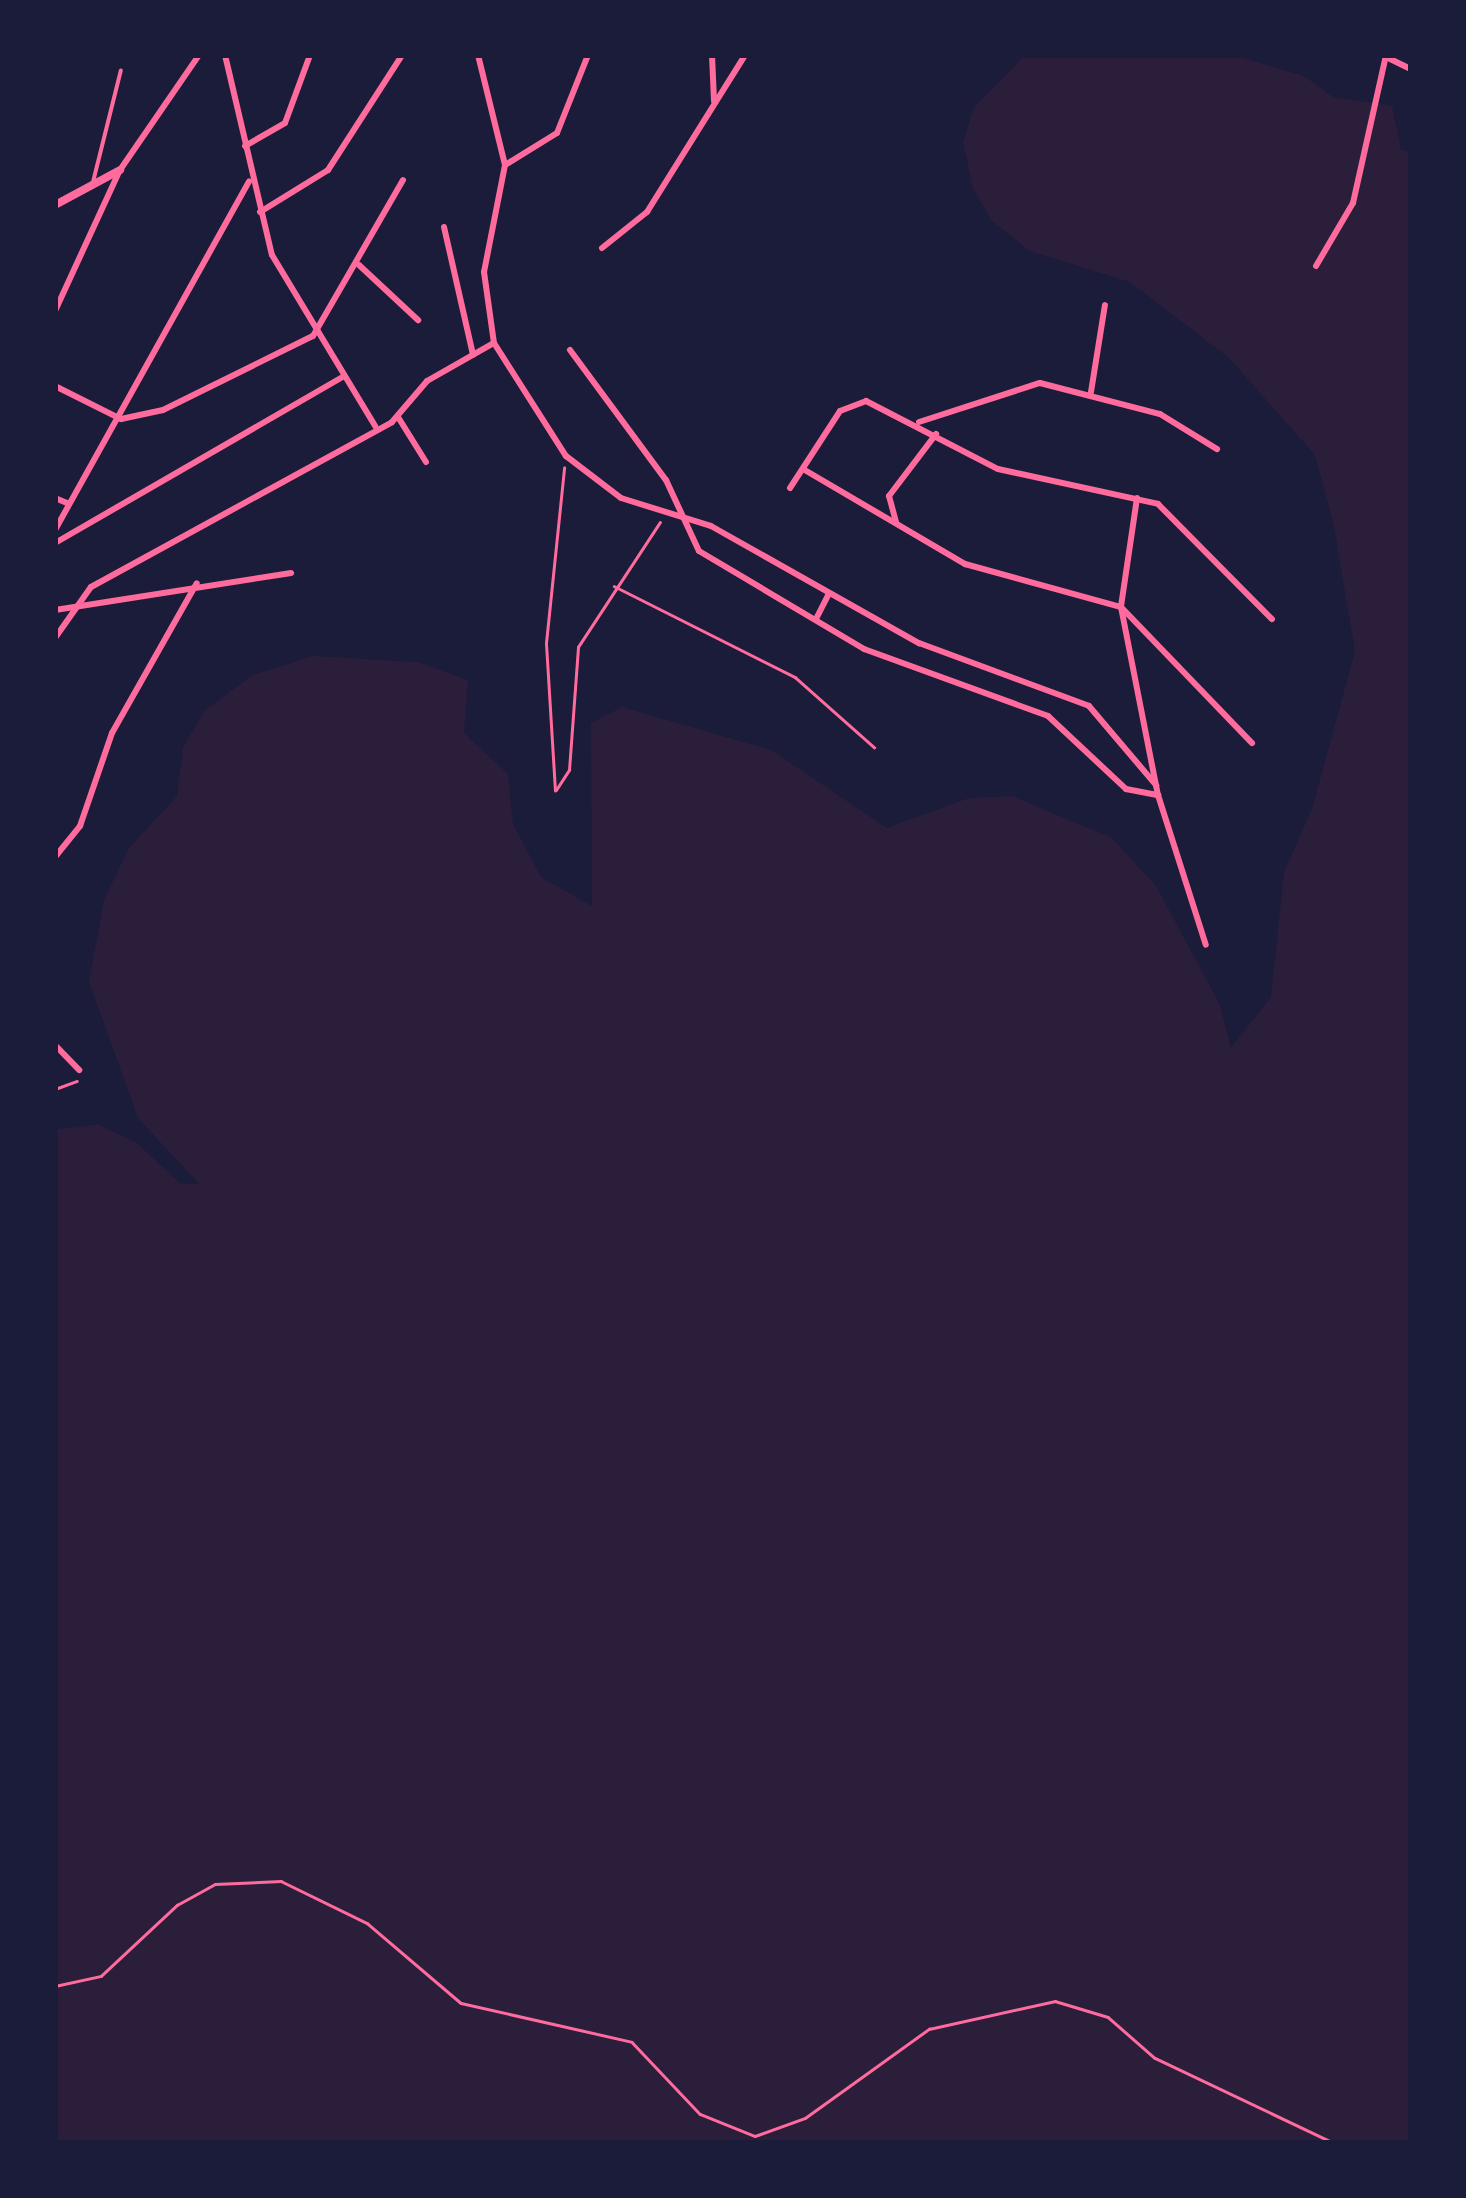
<!DOCTYPE html>
<html>
<head>
<meta charset="utf-8">
<style>
  body { margin:0 }
  #map { position:relative; width:1466px; height:2198px; overflow:hidden; background:#1b1b3a; font-family:"Nunito Sans",sans-serif }
  div>[style] { position:absolute }
  .green>* { inset:0; background:#2a1e3b }
  .path>* { height:2.5px; margin:-1.25px; padding:0 1.25px; transform-origin:1.25px; border-radius:1.25px; background:#ff6b9d }
  .service>* { height:4px; margin:-2px; padding:0 2px; transform-origin:2px; border-radius:2px; background:#ff6b9d }
  .minor>* { height:6px; margin:-3px; padding:0 3px; transform-origin:3px; border-radius:3px; background:#ff6b9d }
  .tertiary>* { height:8px; margin:-4px; padding:0 4px; transform-origin:4px; border-radius:4px; background:#ff6b9d }
  span { translate:-50% -50%; white-space:nowrap; text-align:center; line-height:1.15; -webkit-text-stroke:8px #1b1b3a; paint-order:stroke }
  .frame { position:absolute; inset:0; border:58px solid #1b1b3a; pointer-events:none }
</style>
</head>
<body>
<div id="map">
  <div class="green">
    <i style="clip-path:polygon(1025px 55px,1233px 55px,1304px 76px,1333px 97px,1392px 106px,1401px 149px,1411px 153px,1411px 2143px,55px 2143px,55px 1130px,97px 1124px,137px 1143px,181px 1184px,199px 1184px,138px 1118px,89px 982px,104px 900px,129px 848px,177px 796px,183px 747px,205px 710px,253px 675px,313px 656px,418px 662px,468px 680px,464px 733px,508px 774px,513px 824px,541px 877px,592px 906px,591px 723px,622px 707px,771px 750px,887px 828px,969px 798px,1012px 796px,1112px 838px,1156px 886px,1220px 1005px,1231px 1048px,1271px 997px,1284px 872px,1312px 809px,1355px 651px,1334px 526px,1315px 455px,1230px 359px,1130px 282px,1030px 251px,992px 221px,973px 189px,963px 142px,974px 107px)"></i>
  </div>
  <div class="path">
    <i style="left:614px;top:586px;width:203px;rotate:26.7deg"></i>
    <i style="left:795px;top:677px;width:106px;rotate:41.5deg"></i>
    <i style="left:556px;top:790px;width:24px;rotate:-57deg"></i>
    <i style="left:569px;top:770px;width:123px;rotate:-85.8deg"></i>
    <i style="left:578px;top:647px;width:149px;rotate:-56.7deg"></i>
    <i style="left:555px;top:791px;width:148px;rotate:-93.5deg"></i>
    <i style="left:546px;top:643px;width:176px;rotate:-84.1deg"></i>
    <i style="left:55px;top:1089px;width:23px;rotate:-20deg"></i>
    <i style="left:55px;top:1986px;width:47px;rotate:-12.3deg"></i>
    <i style="left:101px;top:1976px;width:104px;rotate:-43.1deg"></i>
    <i style="left:177px;top:1905px;width:43px;rotate:-28.9deg"></i>
    <i style="left:215px;top:1884px;width:66px;rotate:-2.6deg"></i>
    <i style="left:281px;top:1881px;width:96px;rotate:26deg"></i>
    <i style="left:367px;top:1923px;width:123px;rotate:40.4deg"></i>
    <i style="left:461px;top:2003px;width:175px;rotate:12.8deg"></i>
    <i style="left:632px;top:2042px;width:99px;rotate:46.6deg"></i>
    <i style="left:700px;top:2114px;width:59px;rotate:21.8deg"></i>
    <i style="left:755px;top:2136px;width:53px;rotate:-19.8deg"></i>
    <i style="left:805px;top:2118px;width:153px;rotate:-35.7deg"></i>
    <i style="left:929px;top:2029px;width:129px;rotate:-12.5deg"></i>
    <i style="left:1055px;top:2001px;width:55px;rotate:16.8deg"></i>
    <i style="left:1108px;top:2017px;width:62px;rotate:41.1deg"></i>
    <i style="left:1155px;top:2058px;width:198px;rotate:25.4deg"></i>
  </div>
  <div class="service">
    <i style="left:93px;top:182px;width:115px;rotate:-76deg"></i>
  </div>
  <div class="minor">
    <i style="left:225px;top:55px;width:205px;rotate:76.8deg"></i>
    <i style="left:272px;top:255px;width:200px;rotate:58.9deg"></i>
    <i style="left:478px;top:55px;width:113px;rotate:76.2deg"></i>
    <i style="left:505px;top:165px;width:109px;rotate:101.1deg"></i>
    <i style="left:484px;top:272px;width:72px;rotate:82deg"></i>
    <i style="left:494px;top:343px;width:134px;rotate:57.5deg"></i>
    <i style="left:566px;top:456px;width:69px;rotate:37.4deg"></i>
    <i style="left:621px;top:498px;width:94px;rotate:17.3deg"></i>
    <i style="left:711px;top:526px;width:239px;rotate:29.4deg"></i>
    <i style="left:919px;top:643px;width:181px;rotate:20.3deg"></i>
    <i style="left:1089px;top:706px;width:104px;rotate:49.7deg"></i>
    <i style="left:712px;top:55px;width:46px;rotate:87.5deg"></i>
    <i style="left:1386px;top:57px;width:28px;rotate:26deg"></i>
    <i style="left:245px;top:146px;width:46px;rotate:-29.9deg"></i>
    <i style="left:285px;top:123px;width:72px;rotate:-69.8deg"></i>
    <i style="left:505px;top:165px;width:61px;rotate:-31.6deg"></i>
    <i style="left:557px;top:133px;width:84px;rotate:-68.3deg"></i>
    <i style="left:260px;top:212px;width:80px;rotate:-31.7deg"></i>
    <i style="left:328px;top:170px;width:137px;rotate:-57.2deg"></i>
    <i style="left:444px;top:227px;width:131px;rotate:77.2deg"></i>
    <i style="left:602px;top:248px;width:58px;rotate:-38.7deg"></i>
    <i style="left:647px;top:212px;width:185px;rotate:-58deg"></i>
    <i style="left:359px;top:265px;width:81px;rotate:43deg"></i>
    <i style="left:1316px;top:266px;width:73px;rotate:-59.6deg"></i>
    <i style="left:1353px;top:203px;width:152px;rotate:-77.4deg"></i>
    <i style="left:55px;top:311px;width:155px;rotate:-65.3deg"></i>
    <i style="left:120px;top:170px;width:140px;rotate:-55.5deg"></i>
    <i style="left:570px;top:350px;width:162px;rotate:53.6deg"></i>
    <i style="left:666px;top:480px;width:78px;rotate:65.1deg"></i>
    <i style="left:699px;top:551px;width:192px;rotate:30.7deg"></i>
    <i style="left:864px;top:649px;width:196px;rotate:20deg"></i>
    <i style="left:1048px;top:716px;width:107px;rotate:43.1deg"></i>
    <i style="left:1126px;top:789px;width:33px;rotate:11deg"></i>
    <i style="left:55px;top:386px;width:74px;rotate:26.6deg"></i>
    <i style="left:121px;top:419px;width:43px;rotate:-12.1deg"></i>
    <i style="left:163px;top:410px;width:167px;rotate:-26.3deg"></i>
    <i style="left:313px;top:336px;width:180px;rotate:-60deg"></i>
    <i style="left:1091px;top:392px;width:88px;rotate:-80.9deg"></i>
    <i style="left:398px;top:417px;width:53px;rotate:58.1deg"></i>
    <i style="left:919px;top:422px;width:127px;rotate:-17.9deg"></i>
    <i style="left:1040px;top:383px;width:124px;rotate:14.5deg"></i>
    <i style="left:1160px;top:414px;width:67px;rotate:31.6deg"></i>
    <i style="left:803px;top:469px;width:188px;rotate:30.4deg"></i>
    <i style="left:965px;top:564px;width:162px;rotate:15.4deg"></i>
    <i style="left:1121px;top:607px;width:189px;rotate:46.1deg"></i>
    <i style="left:790px;top:488px;width:92px;rotate:-57deg"></i>
    <i style="left:840px;top:411px;width:28px;rotate:-21deg"></i>
    <i style="left:866px;top:401px;width:148px;rotate:27.3deg"></i>
    <i style="left:998px;top:469px;width:164px;rotate:12.3deg"></i>
    <i style="left:1158px;top:504px;width:162px;rotate:45.3deg"></i>
    <i style="left:55px;top:498px;width:15px;rotate:23deg"></i>
    <i style="left:1137px;top:498px;width:110px;rotate:98.4deg"></i>
    <i style="left:1121px;top:607px;width:192px;rotate:78.9deg"></i>
    <i style="left:1158px;top:795px;width:157px;rotate:72.3deg"></i>
    <i style="left:896px;top:522px;width:27px;rotate:-105deg"></i>
    <i style="left:889px;top:496px;width:78px;rotate:-52.8deg"></i>
    <i style="left:55px;top:530px;width:399px;rotate:-60.9deg"></i>
    <i style="left:55px;top:543px;width:332px;rotate:-30deg"></i>
    <i style="left:55px;top:610px;width:239px;rotate:-8.9deg"></i>
    <i style="left:816px;top:619px;width:27px;rotate:-63deg"></i>
    <i style="left:55px;top:638px;width:62px;rotate:-54.8deg"></i>
    <i style="left:91px;top:587px;width:343px;rotate:-28.7deg"></i>
    <i style="left:392px;top:422px;width:54px;rotate:-49.5deg"></i>
    <i style="left:427px;top:381px;width:77px;rotate:-29.6deg"></i>
    <i style="left:55px;top:857px;width:40px;rotate:-51deg"></i>
    <i style="left:80px;top:826px;width:98px;rotate:-71deg"></i>
    <i style="left:112px;top:733px;width:172px;rotate:-60.5deg"></i>
    <i style="left:55px;top:1045px;width:35px;rotate:46deg"></i>
  </div>
  <div class="tertiary">
    <i style="left:55px;top:205px;width:74px;rotate:-28.3deg"></i>
  </div>
  <div class="frame"></div>
</div>
</body>
</html>
